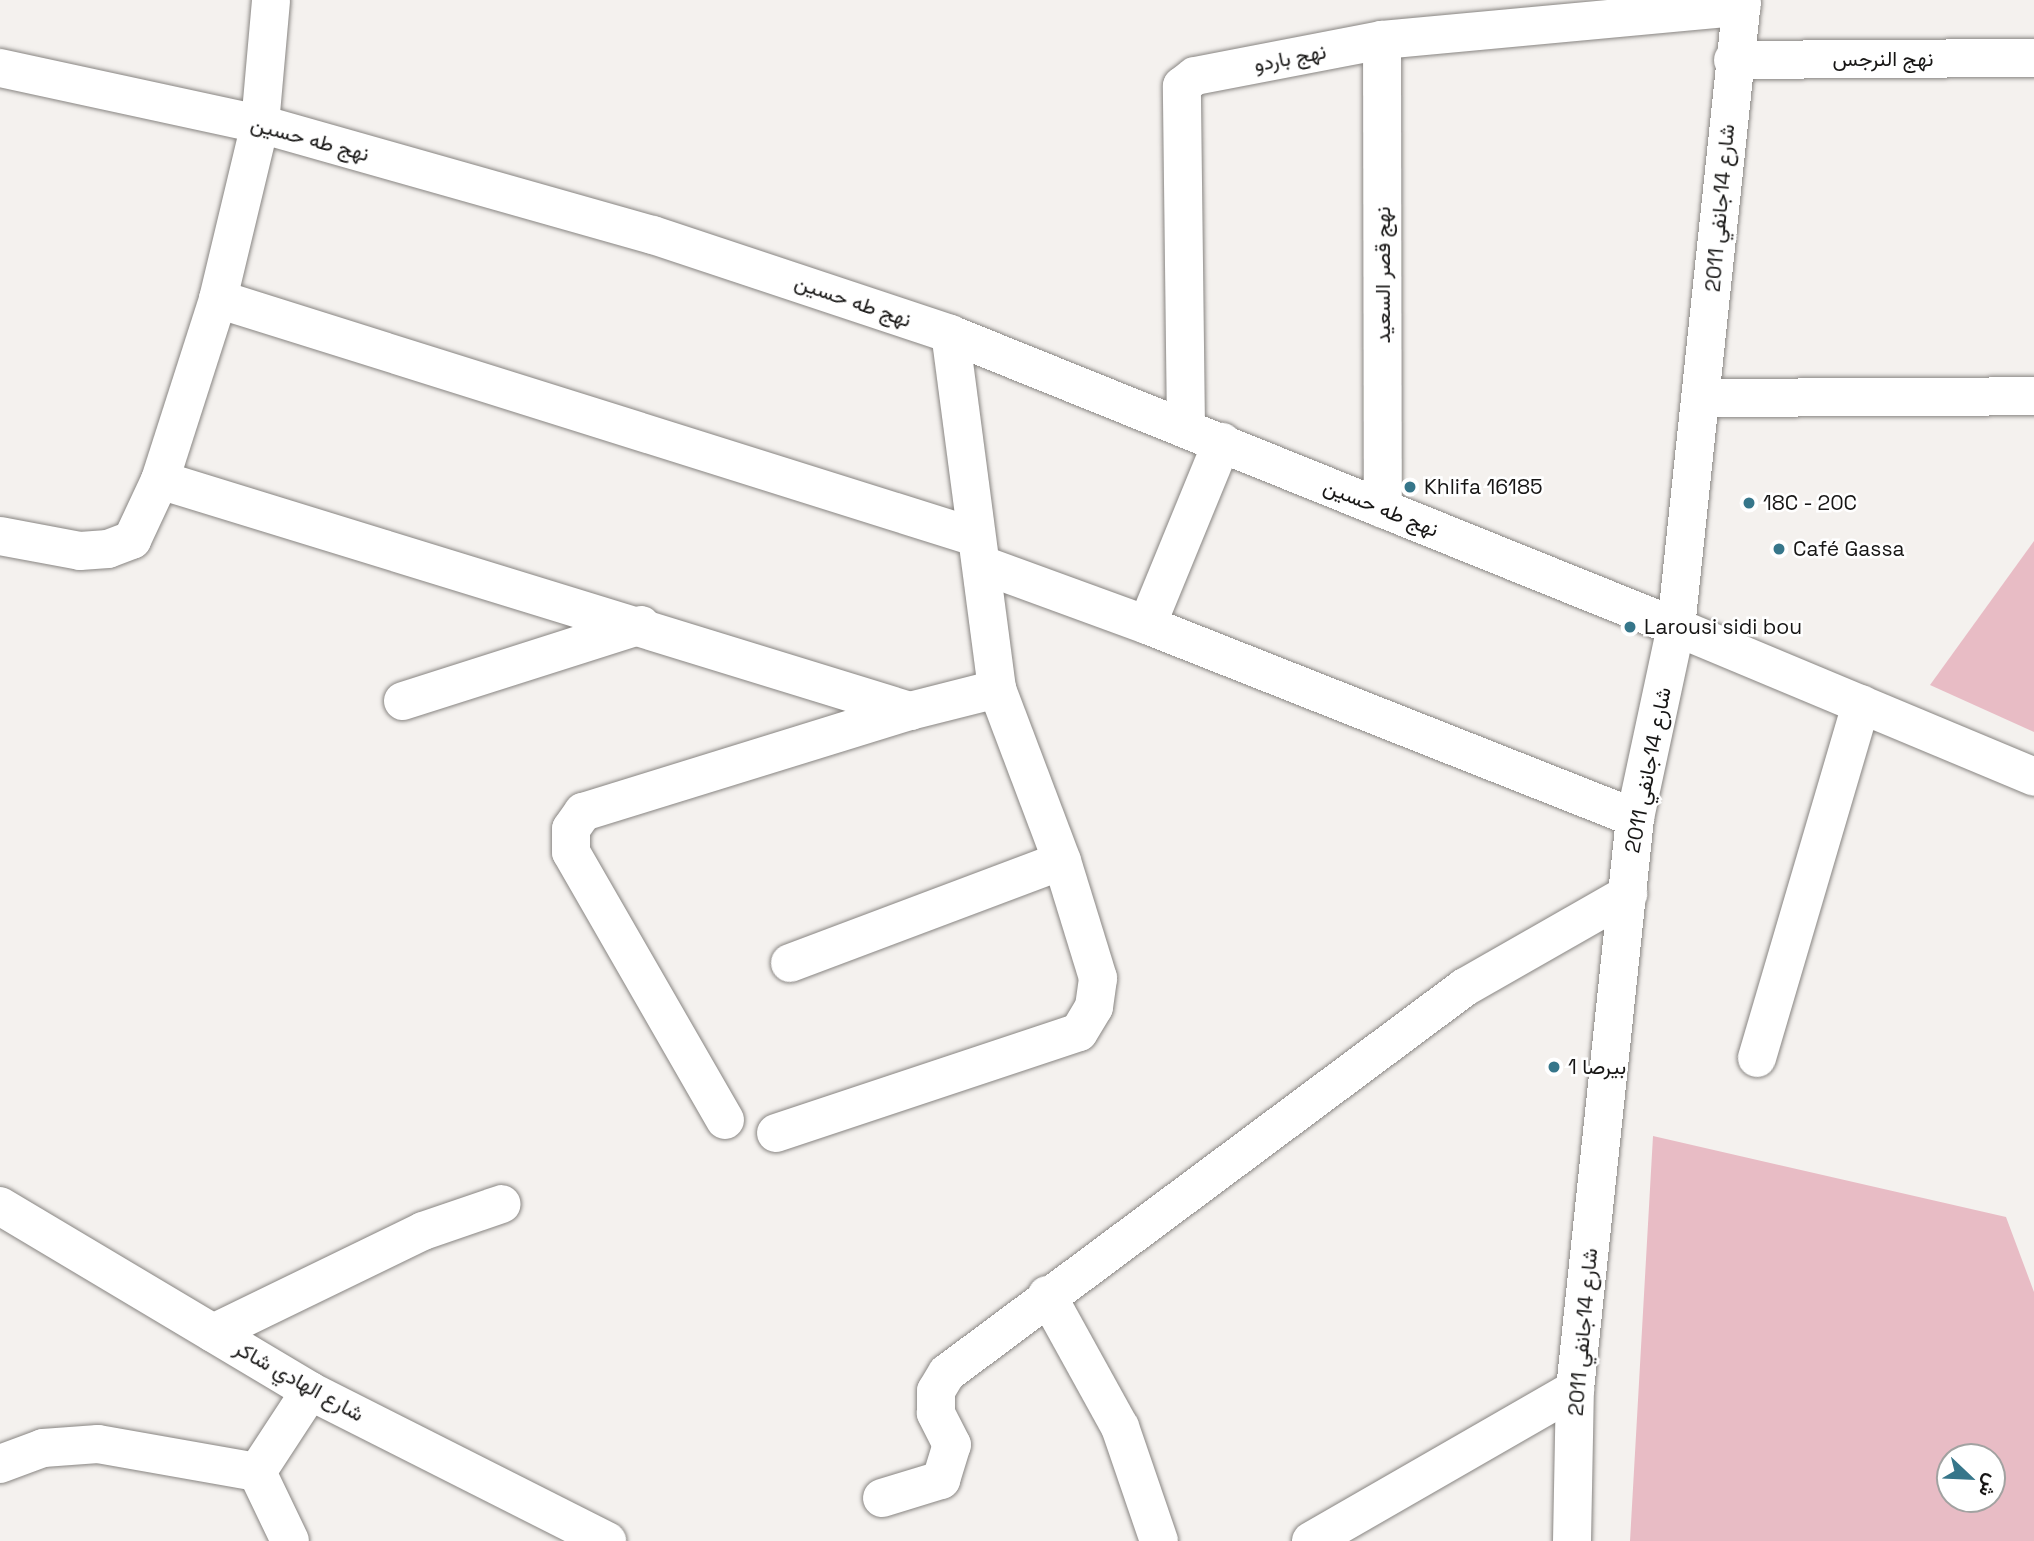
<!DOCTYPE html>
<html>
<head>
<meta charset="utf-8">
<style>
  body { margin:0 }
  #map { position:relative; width:2034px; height:1541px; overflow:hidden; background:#f4f1ee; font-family:"Space Grotesk",Vazirmatn,sans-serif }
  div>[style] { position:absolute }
  .green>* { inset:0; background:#e8bcc5 }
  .roads { filter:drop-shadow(0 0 2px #888582) drop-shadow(0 0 2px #888582) }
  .minor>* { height:38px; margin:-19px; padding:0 19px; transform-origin:19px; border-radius:19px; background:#fff }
  .dots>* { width:19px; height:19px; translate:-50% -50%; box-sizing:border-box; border:4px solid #fff; border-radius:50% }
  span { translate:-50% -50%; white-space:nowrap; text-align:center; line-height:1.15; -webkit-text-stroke:5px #fff; paint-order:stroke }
  .street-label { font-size:21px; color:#171615 }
  .poi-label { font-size:21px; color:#171615 }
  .left { translate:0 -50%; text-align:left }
  .north { position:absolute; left:1936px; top:1443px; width:70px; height:70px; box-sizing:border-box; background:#fff; border:2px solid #a2a2a1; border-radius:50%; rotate:113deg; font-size:19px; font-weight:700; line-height:28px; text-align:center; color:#171615 }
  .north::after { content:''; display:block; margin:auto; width:24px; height:32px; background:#36768a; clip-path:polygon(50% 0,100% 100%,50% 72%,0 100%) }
</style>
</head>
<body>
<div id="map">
  <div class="green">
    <i style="clip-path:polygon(2034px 541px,2034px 732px,1930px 685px)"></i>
    <i style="clip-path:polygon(evenodd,1653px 1136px,2006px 1217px,2034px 1292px,2034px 1541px,1630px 1541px,1653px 1136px,1992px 1457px,1992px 1499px,1950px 1499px,1950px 1457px,1992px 1457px)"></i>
  </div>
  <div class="roads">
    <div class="minor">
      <i style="left:1382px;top:40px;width:469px;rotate:89.9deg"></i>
      <i style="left:1733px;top:60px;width:301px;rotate:-0.4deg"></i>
      <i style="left:0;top:68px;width:266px;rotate:12.2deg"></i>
      <i style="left:260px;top:124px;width:408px;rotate:15.8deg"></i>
      <i style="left:653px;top:235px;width:313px;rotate:18.4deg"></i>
      <i style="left:950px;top:334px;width:783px;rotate:21.98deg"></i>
      <i style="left:1676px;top:627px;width:388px;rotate:22.7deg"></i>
      <i style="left:218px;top:299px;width:794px;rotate:17.45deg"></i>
      <i style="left:1704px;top:398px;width:330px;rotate:-0.3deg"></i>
      <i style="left:1186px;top:428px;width:342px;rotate:-90.7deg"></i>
      <i style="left:1182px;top:86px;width:16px;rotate:-38deg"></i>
      <i style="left:1195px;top:76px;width:190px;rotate:-10.9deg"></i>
      <i style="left:1382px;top:40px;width:361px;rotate:-5.3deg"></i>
      <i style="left:160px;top:480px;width:785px;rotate:17.12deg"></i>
      <i style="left:0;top:536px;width:81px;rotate:10.6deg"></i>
      <i style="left:80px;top:551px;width:28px;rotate:-4deg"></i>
      <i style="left:108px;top:549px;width:26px;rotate:-21deg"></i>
      <i style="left:132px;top:540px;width:66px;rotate:-65deg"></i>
      <i style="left:160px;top:480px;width:190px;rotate:-72.2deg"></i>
      <i style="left:218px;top:299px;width:180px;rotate:-76.5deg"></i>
      <i style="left:260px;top:124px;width:124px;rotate:-84.9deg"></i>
      <i style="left:983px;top:565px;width:175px;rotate:20.1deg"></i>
      <i style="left:1147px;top:625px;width:525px;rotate:21.58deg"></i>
      <i style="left:1147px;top:625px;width:198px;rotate:-67.7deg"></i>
      <i style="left:403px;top:701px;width:250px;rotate:-17.7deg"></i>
      <i style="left:790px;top:963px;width:290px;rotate:-20.6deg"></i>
      <i style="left:1757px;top:1058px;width:369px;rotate:-73.6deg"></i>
      <i style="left:725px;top:1120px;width:309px;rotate:-119.9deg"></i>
      <i style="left:571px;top:852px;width:23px;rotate:-90deg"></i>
      <i style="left:571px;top:829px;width:21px;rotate:-55deg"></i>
      <i style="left:583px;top:812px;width:342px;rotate:-17.2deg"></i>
      <i style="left:910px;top:711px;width:90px;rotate:-14.2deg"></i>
      <i style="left:776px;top:1133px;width:319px;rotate:-18.4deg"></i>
      <i style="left:1079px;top:1032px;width:29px;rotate:-59deg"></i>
      <i style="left:1094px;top:1007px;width:29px;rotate:-82deg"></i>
      <i style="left:1098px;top:978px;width:122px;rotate:-107.1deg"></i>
      <i style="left:1062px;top:861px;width:184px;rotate:-110.7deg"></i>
      <i style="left:997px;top:689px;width:358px;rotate:-97.5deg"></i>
      <i style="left:0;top:1206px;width:361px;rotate:30.8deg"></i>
      <i style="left:310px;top:1391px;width:333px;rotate:26.8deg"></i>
      <i style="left:1047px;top:1295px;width:151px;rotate:61.1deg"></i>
      <i style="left:1120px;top:1427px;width:120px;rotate:71.1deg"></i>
      <i style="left:213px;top:1333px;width:233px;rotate:-25.9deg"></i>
      <i style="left:423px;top:1231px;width:83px;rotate:-18.9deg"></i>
      <i style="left:0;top:1464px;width:46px;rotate:-20.4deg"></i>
      <i style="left:43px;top:1448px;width:55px;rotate:-4.2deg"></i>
      <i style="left:98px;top:1444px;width:161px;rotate:10deg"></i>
      <i style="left:257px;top:1472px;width:97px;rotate:-56.8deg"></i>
      <i style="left:257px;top:1472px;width:76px;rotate:64.4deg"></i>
      <i style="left:882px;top:1498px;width:62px;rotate:-17deg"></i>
      <i style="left:941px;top:1480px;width:37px;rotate:-73deg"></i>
      <i style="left:952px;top:1445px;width:36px;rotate:-117deg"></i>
      <i style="left:936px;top:1413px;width:22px;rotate:-90deg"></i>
      <i style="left:936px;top:1391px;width:21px;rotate:-59deg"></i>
      <i style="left:947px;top:1373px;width:646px;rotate:-36.69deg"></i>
      <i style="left:1465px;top:987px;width:188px;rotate:-29.7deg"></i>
      <i style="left:1311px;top:1541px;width:305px;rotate:-29.9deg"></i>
      <i style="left:1572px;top:1541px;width:152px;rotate:-88.9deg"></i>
      <i style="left:1575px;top:1389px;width:574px;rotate:-84deg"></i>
      <i style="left:1635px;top:818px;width:195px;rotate:-77.9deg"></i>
      <i style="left:1676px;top:627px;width:630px;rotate:-83.99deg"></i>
    </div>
  </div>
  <div class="dots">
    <i style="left:1410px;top:487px;background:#36768a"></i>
    <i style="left:1749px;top:503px;background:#36768a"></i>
    <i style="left:1779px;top:549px;background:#36768a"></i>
    <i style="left:1630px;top:627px;background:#36768a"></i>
    <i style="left:1554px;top:1067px;background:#36768a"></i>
  </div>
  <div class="street-label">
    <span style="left:1290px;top:58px;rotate:-11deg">نهج باردو</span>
    <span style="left:1883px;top:59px">نهج النرجس</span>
    <span style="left:310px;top:139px;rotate:15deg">نهج طه حسين</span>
    <span style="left:1720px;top:208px;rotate:-85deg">شارع 14جانفي 2011</span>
    <span style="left:1383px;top:275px;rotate:-90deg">نهج قصر السعيد</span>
    <span style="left:853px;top:301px;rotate:19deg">نهج طه حسين</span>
    <span style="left:1381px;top:508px;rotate:22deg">نهج طه حسين</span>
    <span style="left:1648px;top:770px;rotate:-79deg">شارع 14جانفي 2011</span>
    <span style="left:1583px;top:1332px;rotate:-85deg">شارع 14جانفي 2011</span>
    <span style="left:299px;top:1381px;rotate:29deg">شارع الهادي شاكر</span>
  </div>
  <div class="poi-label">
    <span class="left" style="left:1424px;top:487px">Khlifa 16185</span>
    <span class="left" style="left:1763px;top:503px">18C - 20C</span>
    <span class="left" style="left:1793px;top:549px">Café Gassa</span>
    <span class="left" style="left:1644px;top:627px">Larousi sidi bou</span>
    <span class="left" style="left:1568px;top:1067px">بيرصا 1</span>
  </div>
  <div class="north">ش</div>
</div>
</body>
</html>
